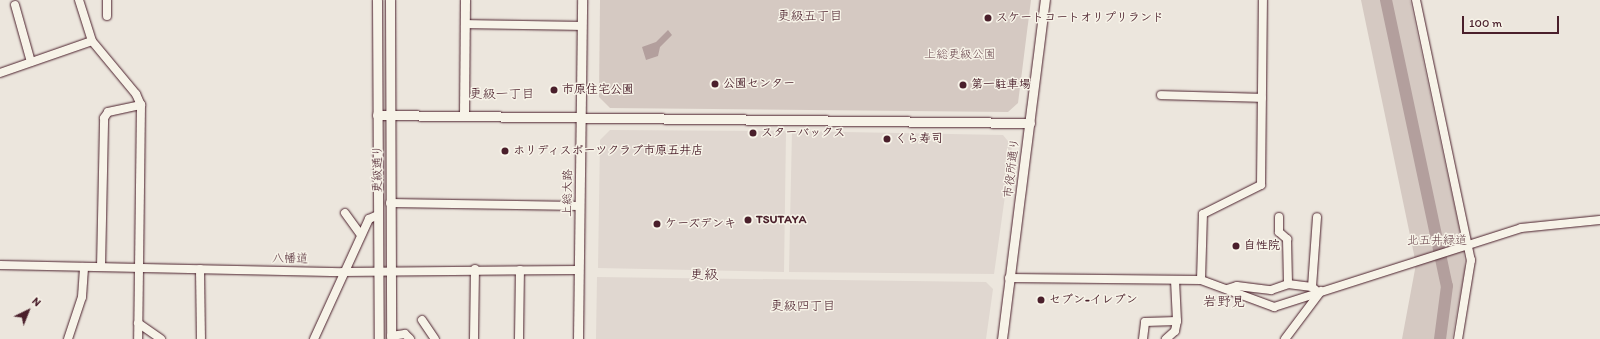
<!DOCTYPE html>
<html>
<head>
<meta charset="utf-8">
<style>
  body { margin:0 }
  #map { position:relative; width:1600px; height:339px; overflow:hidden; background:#ece6dd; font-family:Itim,"Klee One",sans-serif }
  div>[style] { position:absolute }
  .built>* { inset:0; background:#e0d7d0 }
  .green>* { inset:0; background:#d5c9c2 }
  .water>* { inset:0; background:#b39f9d }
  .river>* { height:12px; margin:-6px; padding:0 6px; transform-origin:6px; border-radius:6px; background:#b39f9d }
  .roads { filter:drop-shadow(0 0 1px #4a1f2b) drop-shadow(0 0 1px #4a1f2b) }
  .minor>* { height:8px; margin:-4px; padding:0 4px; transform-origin:4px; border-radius:4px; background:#f7f3e8 }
  .tertiary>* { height:9px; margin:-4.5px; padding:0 4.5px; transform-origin:4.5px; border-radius:4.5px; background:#f7f3e8 }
  .dots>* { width:11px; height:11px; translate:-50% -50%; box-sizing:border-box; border:2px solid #f7f3e8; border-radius:50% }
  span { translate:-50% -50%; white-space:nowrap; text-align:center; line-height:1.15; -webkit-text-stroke:3px #f7f3e8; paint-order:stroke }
  .poi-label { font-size:12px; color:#4a1f2b; font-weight:700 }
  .left { translate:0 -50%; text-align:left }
  .park-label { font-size:12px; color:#6d4a51 }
  .street-label { font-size:12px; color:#4a1f2b }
  .neighbourhood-label { font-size:13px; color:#4a1f2b }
  .quarter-label { font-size:14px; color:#4a1f2b }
  .north { position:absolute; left:8px; top:291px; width:40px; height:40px; -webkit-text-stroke:3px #f7f3e8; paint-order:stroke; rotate:43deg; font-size:11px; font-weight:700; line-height:16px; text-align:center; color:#4a1f2b }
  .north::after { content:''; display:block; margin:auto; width:14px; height:18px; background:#4a1f2b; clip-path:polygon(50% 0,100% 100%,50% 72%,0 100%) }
  .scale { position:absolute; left:1462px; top:16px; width:97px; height:18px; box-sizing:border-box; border:2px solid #4a1f2b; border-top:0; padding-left:5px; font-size:12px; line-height:14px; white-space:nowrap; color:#4a1f2b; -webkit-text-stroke:3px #f7f3e8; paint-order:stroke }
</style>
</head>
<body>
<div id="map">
  <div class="built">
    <i style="clip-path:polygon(610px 130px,786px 131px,784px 272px,598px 268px,600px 140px)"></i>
    <i style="clip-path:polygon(792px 131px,1003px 135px,1012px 146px,994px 274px,789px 272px)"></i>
    <i style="clip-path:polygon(597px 277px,986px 282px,993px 289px,986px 339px,596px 339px)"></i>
  </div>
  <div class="green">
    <i style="clip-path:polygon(600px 0,1031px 0,1018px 103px,1008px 112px,610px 108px,599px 97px)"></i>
    <i style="clip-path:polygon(1361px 0,1410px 0,1463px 246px,1465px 269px,1452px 339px,1402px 339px,1416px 264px)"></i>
  </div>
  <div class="water">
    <i style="clip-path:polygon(668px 30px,672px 35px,660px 47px,658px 56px,646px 60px,642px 47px,656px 42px)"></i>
  </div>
  <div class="river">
    <i style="left:1386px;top:0;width:292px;rotate:78deg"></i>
    <i style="left:1447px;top:286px;width:53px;rotate:97.5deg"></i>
  </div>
  <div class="roads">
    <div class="minor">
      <i style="left:79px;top:0;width:43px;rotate:72.4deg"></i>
      <i style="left:92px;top:41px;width:69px;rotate:50.3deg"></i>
      <i style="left:136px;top:94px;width:12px;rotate:66deg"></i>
      <i style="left:141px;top:105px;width:234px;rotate:90.7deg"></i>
      <i style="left:1416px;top:0;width:266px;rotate:78.1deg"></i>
      <i style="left:1471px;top:260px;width:80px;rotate:99.3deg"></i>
      <i style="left:15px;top:5px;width:59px;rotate:74.3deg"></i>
      <i style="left:107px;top:16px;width:16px;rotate:-90deg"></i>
      <i style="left:465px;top:24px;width:116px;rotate:1deg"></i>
      <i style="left:0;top:73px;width:97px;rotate:-19.2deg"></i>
      <i style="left:1161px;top:95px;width:101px;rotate:1.7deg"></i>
      <i style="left:390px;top:203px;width:189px;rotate:0.9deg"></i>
      <i style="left:345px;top:213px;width:27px;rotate:54deg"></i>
      <i style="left:1279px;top:217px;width:15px;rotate:90deg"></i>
      <i style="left:1279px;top:232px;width:11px;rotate:41deg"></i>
      <i style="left:1287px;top:239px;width:45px;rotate:88.7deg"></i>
      <i style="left:0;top:265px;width:343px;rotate:1.2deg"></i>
      <i style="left:343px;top:272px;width:236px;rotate:-0.5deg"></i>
      <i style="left:101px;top:267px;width:149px;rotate:-88.8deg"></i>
      <i style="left:104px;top:118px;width:7px;rotate:-56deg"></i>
      <i style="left:108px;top:112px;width:34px;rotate:-12deg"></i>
      <i style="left:200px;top:269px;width:70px;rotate:89.2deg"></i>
      <i style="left:1009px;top:278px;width:192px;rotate:0.6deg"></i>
      <i style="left:1201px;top:280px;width:78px;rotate:20.3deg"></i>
      <i style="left:1274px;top:307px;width:259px;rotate:-17.7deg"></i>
      <i style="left:1521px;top:228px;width:79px;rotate:-5.8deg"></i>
      <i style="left:1201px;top:280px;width:66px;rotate:-88.3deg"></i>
      <i style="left:1203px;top:214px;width:65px;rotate:-26.6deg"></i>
      <i style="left:1261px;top:185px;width:185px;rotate:-89.4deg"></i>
      <i style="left:1312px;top:287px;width:70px;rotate:-85.9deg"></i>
      <i style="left:1227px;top:289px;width:10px;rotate:-17deg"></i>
      <i style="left:1237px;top:286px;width:34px;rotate:7deg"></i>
      <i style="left:1271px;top:290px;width:18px;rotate:-19deg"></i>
      <i style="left:1288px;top:284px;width:24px;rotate:7deg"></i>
      <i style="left:1312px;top:287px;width:8px;rotate:40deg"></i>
      <i style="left:422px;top:320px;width:23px;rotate:56deg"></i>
      <i style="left:138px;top:323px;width:28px;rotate:35deg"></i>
      <i style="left:391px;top:336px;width:14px;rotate:-8deg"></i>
      <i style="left:405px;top:334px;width:7px;rotate:45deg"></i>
      <i style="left:68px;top:339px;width:44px;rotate:-71.6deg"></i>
      <i style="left:82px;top:297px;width:30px;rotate:-86deg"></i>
      <i style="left:314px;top:339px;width:132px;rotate:-65.4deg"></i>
      <i style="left:369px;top:219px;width:10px;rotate:-24deg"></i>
      <i style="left:474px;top:339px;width:70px;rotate:-89.2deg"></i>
      <i style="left:519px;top:339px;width:69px;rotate:-89.2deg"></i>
      <i style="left:1143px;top:339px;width:17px;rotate:-83deg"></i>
      <i style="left:1145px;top:322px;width:32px;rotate:-2deg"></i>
      <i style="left:1166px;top:339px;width:12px;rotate:-42deg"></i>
      <i style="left:1175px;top:331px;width:10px;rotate:-79deg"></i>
      <i style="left:1177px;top:321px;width:41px;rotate:-92.8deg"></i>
      <i style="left:1285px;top:339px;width:60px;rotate:-53.1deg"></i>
    </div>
    <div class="tertiary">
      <i style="left:377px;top:0;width:339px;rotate:89.7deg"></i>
      <i style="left:390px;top:0;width:339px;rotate:89.8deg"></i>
      <i style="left:377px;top:115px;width:653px;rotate:0.7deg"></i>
      <i style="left:464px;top:115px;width:115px;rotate:-89.5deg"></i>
      <i style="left:578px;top:339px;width:339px;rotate:-89.3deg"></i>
      <i style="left:1002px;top:339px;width:342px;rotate:-82.8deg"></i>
    </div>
  </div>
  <div class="dots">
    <i style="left:988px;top:18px;background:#4a1f2b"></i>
    <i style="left:715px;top:84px;background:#4a1f2b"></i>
    <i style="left:963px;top:85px;background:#4a1f2b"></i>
    <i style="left:554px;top:90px;background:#4a1f2b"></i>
    <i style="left:753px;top:133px;background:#4a1f2b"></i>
    <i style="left:887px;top:139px;background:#4a1f2b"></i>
    <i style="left:505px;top:151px;background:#4a1f2b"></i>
    <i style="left:748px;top:220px;background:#4a1f2b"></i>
    <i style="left:657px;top:224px;background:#4a1f2b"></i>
    <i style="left:1236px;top:246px;background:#4a1f2b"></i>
    <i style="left:1041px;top:300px;background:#4a1f2b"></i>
  </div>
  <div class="poi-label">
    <span class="left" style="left:996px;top:18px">スケートコートオリプリランド</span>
    <span class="left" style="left:723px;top:84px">公園センター</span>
    <span class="left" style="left:971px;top:85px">第一駐車場</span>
    <span class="left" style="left:562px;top:90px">市原住宅公園</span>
    <span class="left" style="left:761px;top:133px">スターバックス</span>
    <span class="left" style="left:895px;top:139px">くら寿司</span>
    <span class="left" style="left:513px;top:151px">ホリディスポーツクラブ市原五井店</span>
    <span class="left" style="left:756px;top:220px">TSUTAYA</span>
    <span class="left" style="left:665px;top:224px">ケーズデンキ</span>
    <span class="left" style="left:1244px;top:246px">自性院</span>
    <span class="left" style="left:1049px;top:300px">セブン-イレブン</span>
  </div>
  <div class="park-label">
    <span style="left:960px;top:55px">上総更級公園</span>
    <span style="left:1437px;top:241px">北五井緑道</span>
  </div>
  <div class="street-label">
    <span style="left:1012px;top:168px;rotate:-83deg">市役所通り</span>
    <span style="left:378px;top:169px;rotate:-90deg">更級通り</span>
    <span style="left:568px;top:193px;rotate:-89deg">上総大路</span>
    <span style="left:290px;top:259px;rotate:1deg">八幡道</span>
  </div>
  <div class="neighbourhood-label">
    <span style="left:810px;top:16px">更級五丁目</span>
    <span style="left:502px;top:94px">更級一丁目</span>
    <span style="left:803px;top:306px">更級四丁目</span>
  </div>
  <div class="quarter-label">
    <span style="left:704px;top:275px">更級</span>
    <span style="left:1224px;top:302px">岩野見</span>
  </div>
  <div class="north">N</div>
  <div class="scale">100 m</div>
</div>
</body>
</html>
